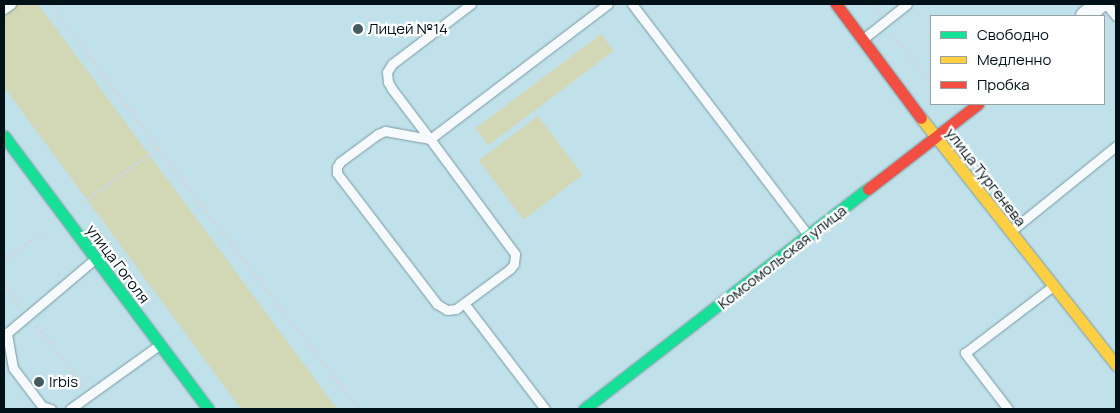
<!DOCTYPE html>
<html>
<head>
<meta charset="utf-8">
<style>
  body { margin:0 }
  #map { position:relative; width:1120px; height:413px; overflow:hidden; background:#c0e1ea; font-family:Manrope,sans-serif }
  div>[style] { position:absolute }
  .green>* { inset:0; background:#d2d7b5; transform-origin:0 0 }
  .path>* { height:3px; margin-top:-1.5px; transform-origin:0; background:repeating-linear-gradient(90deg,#ced8dc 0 4px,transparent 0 6.5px) }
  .roads { filter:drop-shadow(0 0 1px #799aa2) drop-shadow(0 0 1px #799aa2) }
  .lane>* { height:9px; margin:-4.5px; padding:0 4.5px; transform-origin:4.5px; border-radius:4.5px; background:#f6fafc }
  .street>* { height:18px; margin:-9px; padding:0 9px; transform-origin:9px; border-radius:9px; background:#f6fafc }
  .fast>* { height:11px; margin:-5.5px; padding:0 5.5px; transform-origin:5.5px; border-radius:5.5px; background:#16e098 }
  .slow>* { height:11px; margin:-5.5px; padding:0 5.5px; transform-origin:5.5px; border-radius:5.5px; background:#ffcf43 }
  .jam>* { height:11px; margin:-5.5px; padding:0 5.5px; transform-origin:5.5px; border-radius:5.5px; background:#f24e42 }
  .dots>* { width:14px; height:14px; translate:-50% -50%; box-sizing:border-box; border:2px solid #fff; border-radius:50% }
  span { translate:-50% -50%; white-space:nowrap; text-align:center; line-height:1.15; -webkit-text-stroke:4.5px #fff; paint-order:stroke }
  .poi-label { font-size:15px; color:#001217 }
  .left { translate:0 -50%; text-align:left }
  .street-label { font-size:15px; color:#001217 }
  .frame { position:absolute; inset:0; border:5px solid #001217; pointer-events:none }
  .legend { position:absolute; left:930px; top:15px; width:175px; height:90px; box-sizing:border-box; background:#fff; border:1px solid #99a0a2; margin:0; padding:6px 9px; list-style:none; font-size:15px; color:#001217 }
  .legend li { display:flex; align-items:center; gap:10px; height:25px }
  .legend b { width:25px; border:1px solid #99a0a2 }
</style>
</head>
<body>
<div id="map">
  <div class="green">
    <i style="clip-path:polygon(4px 4px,38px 4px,337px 409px,241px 409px,4px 87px)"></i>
    <i style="left:601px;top:34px;width:21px;height:157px;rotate:53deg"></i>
    <i style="left:538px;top:116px;width:74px;height:74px;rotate:53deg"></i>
  </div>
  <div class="path">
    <i style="left:51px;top:4px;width:179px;rotate:53.4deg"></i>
    <i style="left:158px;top:148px;width:329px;rotate:52.4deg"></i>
    <i style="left:872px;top:4px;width:9px;rotate:49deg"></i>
    <i style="left:893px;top:33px;width:65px;rotate:54.4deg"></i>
    <i style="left:82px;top:203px;width:94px;rotate:-35.9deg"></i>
    <i style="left:4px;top:261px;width:53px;rotate:-37.3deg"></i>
    <i style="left:4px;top:283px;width:27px;rotate:54deg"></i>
    <i style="left:36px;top:325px;width:75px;rotate:52.1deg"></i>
  </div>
  <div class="roads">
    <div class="lane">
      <i style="left:471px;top:4px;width:99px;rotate:142.8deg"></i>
      <i style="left:392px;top:64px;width:9px;rotate:122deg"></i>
      <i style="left:387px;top:72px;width:10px;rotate:84deg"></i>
      <i style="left:388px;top:82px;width:8px;rotate:60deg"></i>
      <i style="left:392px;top:89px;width:63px;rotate:52.8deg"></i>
      <i style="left:430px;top:139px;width:223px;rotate:-37.2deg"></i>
      <i style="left:632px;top:4px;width:289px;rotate:52.7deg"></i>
      <i style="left:1106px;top:4px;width:16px;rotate:50deg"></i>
      <i style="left:4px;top:9px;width:9px;rotate:-36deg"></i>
      <i style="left:863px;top:39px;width:56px;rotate:-38.5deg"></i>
      <i style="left:385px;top:131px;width:46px;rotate:10.1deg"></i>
      <i style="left:430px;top:139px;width:143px;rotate:53.5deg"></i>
      <i style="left:515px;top:254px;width:10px;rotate:96deg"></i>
      <i style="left:514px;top:264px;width:6px;rotate:129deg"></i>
      <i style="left:510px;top:269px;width:67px;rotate:143.5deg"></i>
      <i style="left:456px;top:309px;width:9px;rotate:174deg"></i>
      <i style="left:447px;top:310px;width:12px;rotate:-149deg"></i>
      <i style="left:437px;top:304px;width:165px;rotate:-127.4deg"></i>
      <i style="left:337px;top:173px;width:6px;rotate:-90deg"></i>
      <i style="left:337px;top:167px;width:6px;rotate:-59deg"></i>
      <i style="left:340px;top:162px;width:47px;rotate:-36.4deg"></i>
      <i style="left:378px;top:134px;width:8px;rotate:-23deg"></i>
      <i style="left:1011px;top:231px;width:135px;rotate:-39deg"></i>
      <i style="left:464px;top:303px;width:133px;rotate:52.6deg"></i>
      <i style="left:51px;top:409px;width:9px;rotate:-162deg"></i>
      <i style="left:42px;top:406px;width:48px;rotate:-127.3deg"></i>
      <i style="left:13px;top:368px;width:36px;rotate:-100deg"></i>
      <i style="left:7px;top:333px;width:115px;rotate:-40.1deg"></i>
      <i style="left:70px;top:409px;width:110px;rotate:-35.7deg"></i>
      <i style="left:1008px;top:409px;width:71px;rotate:-127.5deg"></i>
      <i style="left:965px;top:353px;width:111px;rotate:-37.3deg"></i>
    </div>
    <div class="street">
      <i style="left:1085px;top:16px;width:19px;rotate:-39deg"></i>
    </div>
    <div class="fast">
      <i style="left:4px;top:136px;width:341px;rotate:53.2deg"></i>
      <i style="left:584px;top:409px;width:359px;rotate:-37.8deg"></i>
    </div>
    <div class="slow">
      <i style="left:921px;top:118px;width:315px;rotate:51.7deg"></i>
    </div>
    <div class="jam">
      <i style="left:836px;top:4px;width:142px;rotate:53.3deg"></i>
      <i style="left:868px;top:189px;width:139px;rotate:-37.7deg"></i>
    </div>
  </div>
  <div class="dots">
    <i style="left:358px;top:29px;background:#435a61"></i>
    <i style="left:39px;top:382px;background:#435a61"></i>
  </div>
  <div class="poi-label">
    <span class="left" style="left:368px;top:29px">Лицей №14</span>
    <span class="left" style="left:49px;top:382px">Irbis</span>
  </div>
  <div class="street-label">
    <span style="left:986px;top:177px;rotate:52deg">улица Тургенева</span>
    <span style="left:782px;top:257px;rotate:-38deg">Комсомольская улица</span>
    <span style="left:118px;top:264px;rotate:53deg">улица Гоголя</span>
  </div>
  <div class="frame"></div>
  <ul class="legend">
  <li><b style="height:6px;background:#16e098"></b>Свободно</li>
  <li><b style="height:6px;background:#ffcf43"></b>Медленно</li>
  <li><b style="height:6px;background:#f24e42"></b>Пробка</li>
  </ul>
</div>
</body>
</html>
